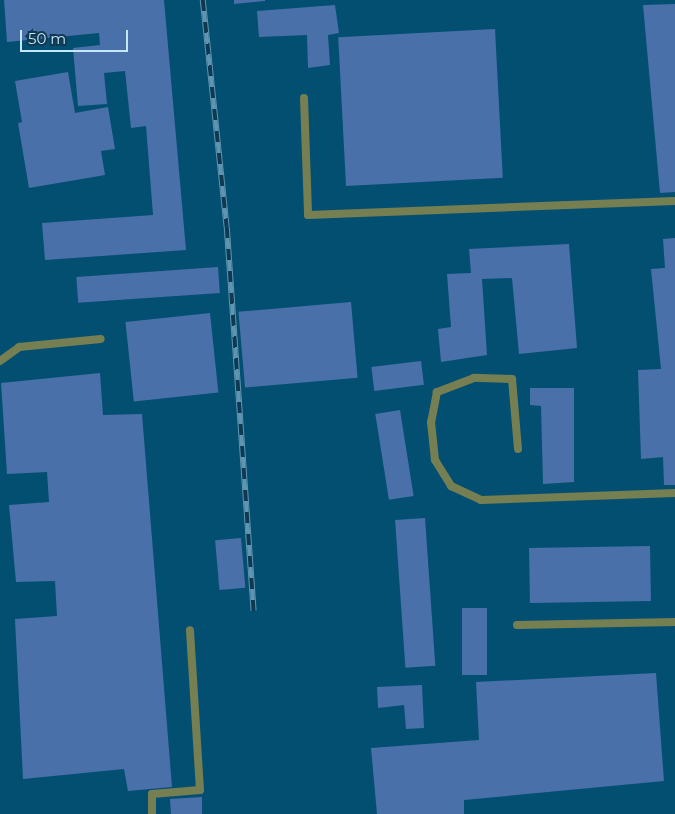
<!DOCTYPE html>
<html>
<head>
<meta charset="utf-8">
<style>
  body { margin:0 }
  #map { position:relative; width:675px; height:814px; overflow:hidden; background:#014463; font-family:Montserrat,sans-serif }
  div>[style] { position:absolute }
  .built>* { inset:0; background:#034f72; transform-origin:0 0 }
  .building>* { inset:0; background:#4970a9; transform-origin:0 0 }
  .service>* { height:8px; margin:-4px; padding:0 4px; transform-origin:4px; border-radius:4px; background:#767f52 }
  .rail>* { height:5.5px; margin-top:-2.75px; transform-origin:0; background:repeating-linear-gradient(90deg,#10384f 0 11px,#6094b0 0 22px); box-sizing:border-box; border-block:1px solid #6094b0 }
  span { translate:-50% -50%; white-space:nowrap; text-align:center; line-height:1.15; -webkit-text-stroke:5px #10384f; paint-order:stroke }
  .scale { position:absolute; left:20px; top:30px; width:108px; height:22px; box-sizing:border-box; border:2px solid #c3e7ff; border-top:0; padding-left:6px; font-size:15px; line-height:18px; white-space:nowrap; color:#c3e7ff; -webkit-text-stroke:4px #10384f; paint-order:stroke }
</style>
</head>
<body>
<div id="map">
  <div class="built">
    <i style="left:0;top:0;width:675px;height:814px"></i>
  </div>
  <div class="building">
    <i style="clip-path:polygon(4px 0,164px 0,186px 250px,45px 260px,42px 223px,153px 215px,146px 126px,131px 128px,125px 71px,104px 73px,107px 104px,78px 106px,73px 48px,100px 45px,99px 33px,7px 42px)"></i>
    <i style="clip-path:polygon(234px 0,265px 0,265px 1px,234px 4px)"></i>
    <i style="clip-path:polygon(675px 4px,675px 192px,660px 193px,643px 5px)"></i>
    <i style="clip-path:polygon(335px 5px,339px 33px,328px 35px,330px 65px,308px 68px,307px 35px,259px 37px,257px 11px)"></i>
    <i style="left:495px;top:29px;width:149px;height:157px;rotate:87deg"></i>
    <i style="clip-path:polygon(68px 72px,75px 113px,108px 107px,115px 149px,101px 151px,105px 175px,29px 188px,18px 123px,22px 122px,15px 81px)"></i>
    <i style="clip-path:polygon(675px 238px,675px 485px,664px 485px,663px 457px,641px 459px,638px 370px,661px 369px,651px 269px,665px 268px,663px 239px)"></i>
    <i style="clip-path:polygon(569px 244px,577px 348px,519px 354px,512px 278px,482px 279px,487px 355px,441px 362px,438px 329px,451px 327px,447px 274px,471px 273px,469px 249px)"></i>
    <i style="left:218px;top:267px;width:26px;height:142px;rotate:86deg"></i>
    <i style="left:351px;top:302px;width:76px;height:113px;rotate:85deg"></i>
    <i style="left:210px;top:313px;width:80px;height:85px;rotate:84deg"></i>
    <i style="left:421px;top:361px;width:24px;height:50px;rotate:83deg"></i>
    <i style="clip-path:polygon(100px 373px,103px 415px,142px 414px,172px 787px,128px 791px,124px 769px,23px 779px,15px 619px,57px 616px,55px 581px,16px 582px,9px 505px,49px 502px,47px 472px,7px 474px,1px 383px)"></i>
    <i style="clip-path:polygon(530px 388px,574px 388px,574px 482px,543px 484px,541px 406px,530px 405px)"></i>
    <i style="left:400px;top:410px;width:87px;height:25px;rotate:81deg"></i>
    <i style="left:425px;top:518px;width:148px;height:30px;rotate:86deg"></i>
    <i style="left:241px;top:538px;width:50px;height:26px;rotate:85deg"></i>
    <i style="left:650px;top:546px;width:55px;height:121px;rotate:89deg"></i>
    <i style="left:462px;top:608px;width:25px;height:67px"></i>
    <i style="clip-path:polygon(656px 673px,664px 781px,464px 800px,464px 814px,377px 814px,371px 748px,479px 740px,476px 682px)"></i>
    <i style="clip-path:polygon(422px 685px,424px 728px,406px 729px,404px 705px,378px 708px,377px 687px)"></i>
    <i style="clip-path:polygon(202px 797px,202px 814px,171px 814px,170px 799px)"></i>
  </div>
  <div class="service">
    <i style="left:304px;top:98px;width:117px;rotate:88deg"></i>
    <i style="left:308px;top:215px;width:367px;rotate:-2.2deg"></i>
    <i style="left:0;top:361px;width:24px;rotate:-36deg"></i>
    <i style="left:19px;top:347px;width:82px;rotate:-5.6deg"></i>
    <i style="left:518px;top:449px;width:70px;rotate:-94.9deg"></i>
    <i style="left:512px;top:379px;width:38px;rotate:-178deg"></i>
    <i style="left:474px;top:378px;width:40px;rotate:159deg"></i>
    <i style="left:437px;top:392px;width:31px;rotate:101deg"></i>
    <i style="left:431px;top:422px;width:38px;rotate:84deg"></i>
    <i style="left:435px;top:460px;width:31px;rotate:58deg"></i>
    <i style="left:451px;top:486px;width:33px;rotate:25deg"></i>
    <i style="left:481px;top:500px;width:194px;rotate:-2.1deg"></i>
    <i style="left:517px;top:625px;width:158px;rotate:-1.1deg"></i>
    <i style="left:152px;top:814px;width:20px;rotate:-90deg"></i>
    <i style="left:152px;top:794px;width:48px;rotate:-4.8deg"></i>
    <i style="left:200px;top:790px;width:160px;rotate:-93.6deg"></i>
  </div>
  <div class="rail">
    <i style="left:203px;top:0;width:228px;rotate:84deg"></i>
    <i style="left:227px;top:227px;width:385px;rotate:86deg"></i>
  </div>
  <div class="scale">50 m</div>
</div>
</body>
</html>
